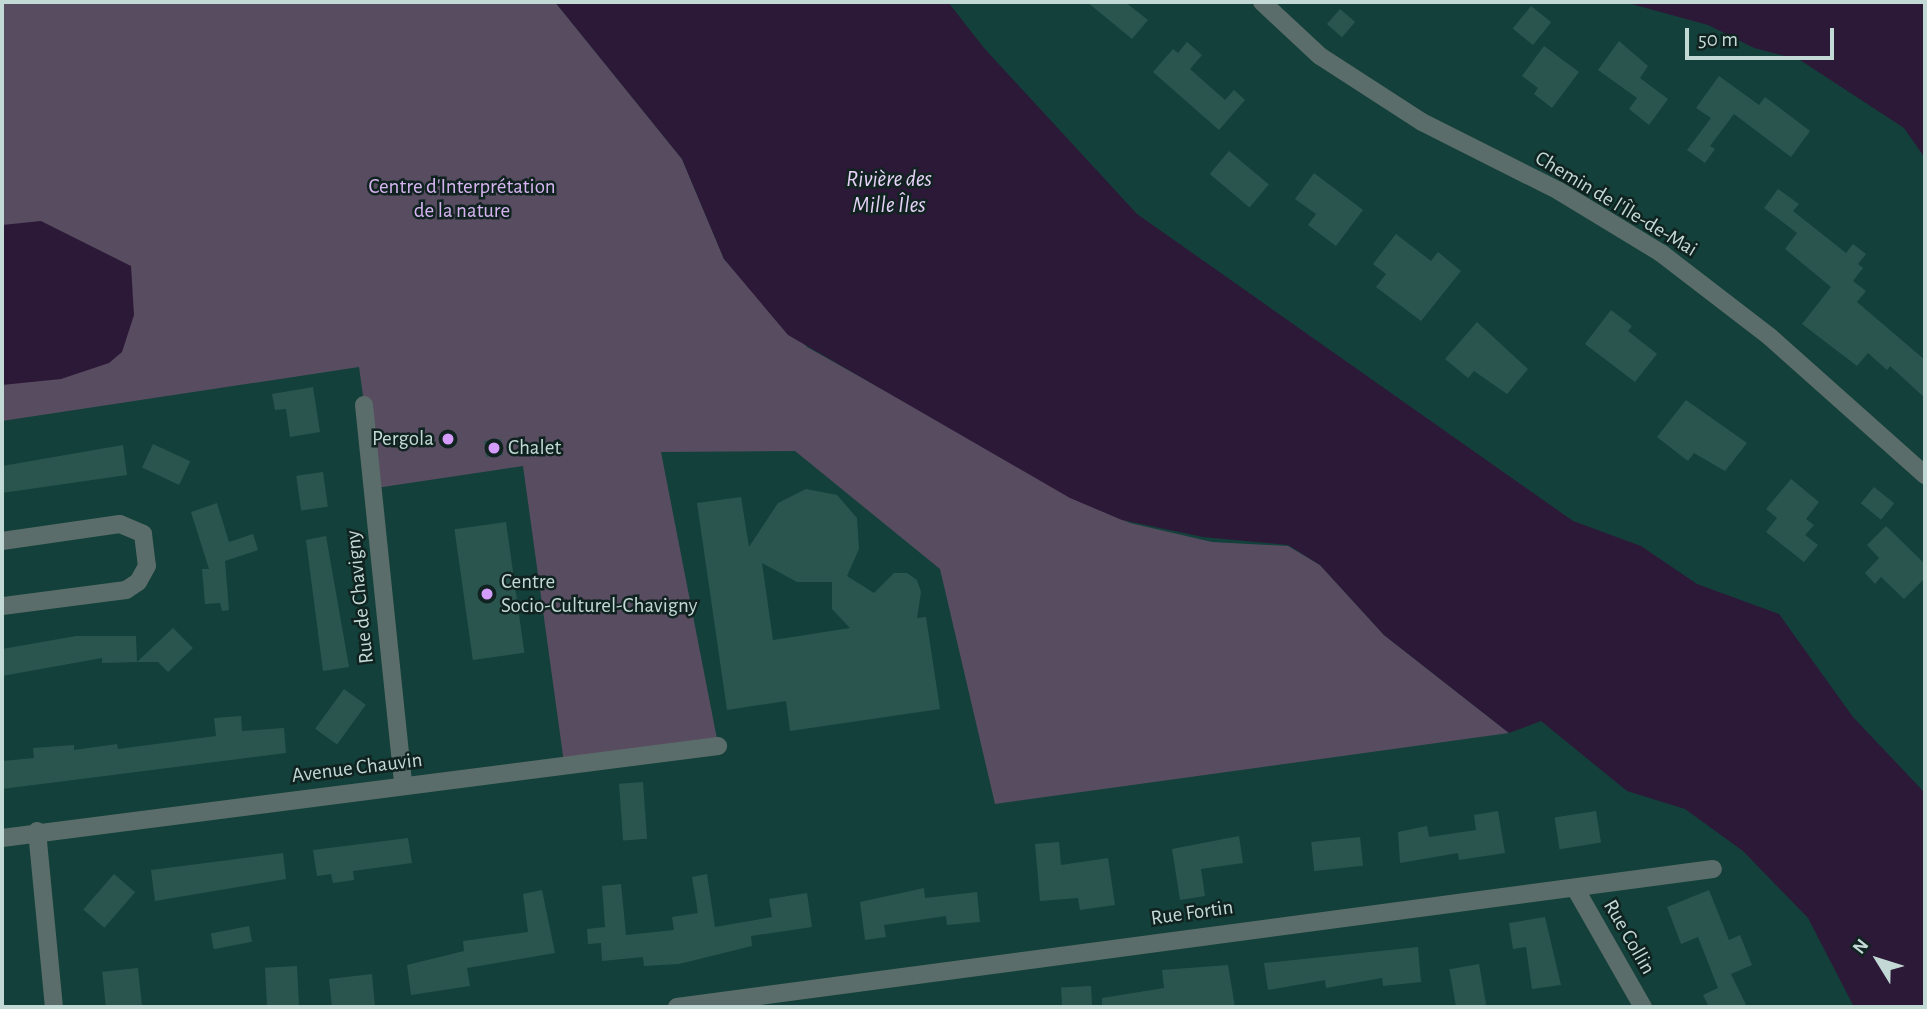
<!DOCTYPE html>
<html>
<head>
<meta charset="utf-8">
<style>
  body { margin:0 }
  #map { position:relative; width:1927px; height:1009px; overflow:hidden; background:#13403a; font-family:"Alegreya Sans",sans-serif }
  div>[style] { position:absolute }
  .green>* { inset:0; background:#584c61 }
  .water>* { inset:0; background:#2c1938 }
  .building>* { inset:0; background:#2a554f; transform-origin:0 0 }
  .minor>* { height:18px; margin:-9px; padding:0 9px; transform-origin:9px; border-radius:9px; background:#5b6d6a }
  .dots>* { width:19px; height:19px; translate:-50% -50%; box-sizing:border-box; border:4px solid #102320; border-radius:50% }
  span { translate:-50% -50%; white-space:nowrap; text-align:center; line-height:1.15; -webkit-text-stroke:5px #102320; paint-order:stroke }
  .park-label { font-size:21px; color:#d6b4f0 }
  .street-label { font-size:21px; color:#c3d9d5 }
  .poi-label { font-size:21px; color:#c3d9d5 }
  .right { translate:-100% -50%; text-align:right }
  .left { translate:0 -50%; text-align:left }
  .water-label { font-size:23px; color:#e8d3f8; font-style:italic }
  .frame { position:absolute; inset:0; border:4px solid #c3d9d5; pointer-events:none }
  .north { position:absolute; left:1843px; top:925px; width:70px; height:70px; -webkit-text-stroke:5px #102320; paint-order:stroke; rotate:308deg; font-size:19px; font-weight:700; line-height:28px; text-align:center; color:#c3d9d5 }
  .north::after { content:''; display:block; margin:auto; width:24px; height:32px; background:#c3d9d5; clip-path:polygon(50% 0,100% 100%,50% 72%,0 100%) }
  .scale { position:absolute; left:1685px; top:28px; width:149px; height:32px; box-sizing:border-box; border:4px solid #c3d9d5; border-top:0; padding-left:9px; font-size:21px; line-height:24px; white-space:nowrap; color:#c3d9d5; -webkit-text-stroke:5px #102320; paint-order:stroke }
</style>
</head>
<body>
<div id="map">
  <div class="green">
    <i style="clip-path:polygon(2px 2px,555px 2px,682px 159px,724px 259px,807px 347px,1074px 497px,1130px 523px,1212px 542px,1288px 546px,1320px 565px,1384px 635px,1509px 733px,995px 804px,940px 569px,795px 451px,661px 452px,718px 744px,564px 763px,523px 466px,376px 488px,359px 367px,2px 421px)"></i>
  </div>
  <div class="water">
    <i style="clip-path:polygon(555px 2px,948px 2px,984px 48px,1137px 214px,1573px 521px,1641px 546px,1697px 584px,1779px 614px,1853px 717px,1925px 793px,1925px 1007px,1854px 1007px,1808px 918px,1743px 851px,1685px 809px,1627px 791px,1541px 721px,1509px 733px,1384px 635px,1320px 565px,1288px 545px,1203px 537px,1122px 520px,1070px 498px,788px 335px,724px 259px,682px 159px)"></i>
    <i style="clip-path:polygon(1624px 2px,1925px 2px,1925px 158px,1904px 128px,1800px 60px,1754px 48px,1708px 25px)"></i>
    <i style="clip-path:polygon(41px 221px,131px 266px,134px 315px,122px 352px,109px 363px,61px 379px,2px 385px,2px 225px)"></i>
  </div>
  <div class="building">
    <i style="clip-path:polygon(1087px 2px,1125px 2px,1148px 20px,1132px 39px)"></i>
    <i style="left:1531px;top:6px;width:26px;height:29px;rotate:39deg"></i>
    <i style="left:1340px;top:9px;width:20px;height:20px;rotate:41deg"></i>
    <i style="clip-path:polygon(1619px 41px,1648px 66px,1640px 78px,1668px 99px,1649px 125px,1629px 109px,1637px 98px,1598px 70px)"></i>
    <i style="clip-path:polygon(1187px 42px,1202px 55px,1190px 69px,1225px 100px,1234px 90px,1245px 100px,1219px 130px,1153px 72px,1173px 49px,1178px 53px)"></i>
    <i style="clip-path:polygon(1544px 46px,1579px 72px,1552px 108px,1534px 94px,1538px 88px,1522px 76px)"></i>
    <i style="clip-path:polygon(1719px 76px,1759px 105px,1765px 97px,1810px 131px,1791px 157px,1734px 114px,1710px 146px,1715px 149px,1705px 163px,1687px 150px,1711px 118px,1696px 108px)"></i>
    <i style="left:1229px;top:151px;width:52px;height:30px;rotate:40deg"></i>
    <i style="clip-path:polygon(1314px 173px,1363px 210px,1336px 246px,1308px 225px,1316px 214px,1295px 199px)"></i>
    <i style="clip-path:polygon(1778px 189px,1799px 204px,1793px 211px,1846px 253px,1853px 244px,1866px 254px,1858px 264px,1863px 268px,1853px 281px,1866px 291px,1857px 302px,1925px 360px,1925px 398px,1890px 366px,1887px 370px,1868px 353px,1857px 366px,1802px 324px,1831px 287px,1785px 249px,1797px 233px,1764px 208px)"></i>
    <i style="clip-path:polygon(1396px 234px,1431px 261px,1438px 252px,1461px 271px,1421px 321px,1376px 287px,1386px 274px,1373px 264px)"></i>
    <i style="clip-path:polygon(1611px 310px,1632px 326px,1628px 331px,1657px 354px,1635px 382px,1585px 344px)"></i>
    <i style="clip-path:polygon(1477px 322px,1528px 369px,1507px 394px,1474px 371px,1468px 378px,1445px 359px)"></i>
    <i style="clip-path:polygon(313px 387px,320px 432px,290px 437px,286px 409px,275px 410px,272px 394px)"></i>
    <i style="clip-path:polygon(1686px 400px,1747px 443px,1725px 471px,1694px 453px,1688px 461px,1657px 437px)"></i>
    <i style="left:501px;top:439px;width:16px;height:17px;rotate:83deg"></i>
    <i style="left:153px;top:444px;width:41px;height:26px;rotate:25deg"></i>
    <i style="clip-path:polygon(123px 445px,127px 475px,2px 493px,2px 466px)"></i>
    <i style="left:323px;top:472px;width:35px;height:27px;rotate:82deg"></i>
    <i style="clip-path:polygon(1791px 479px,1819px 502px,1806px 519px,1814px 525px,1805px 535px,1818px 545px,1804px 562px,1766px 532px,1777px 518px,1766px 509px)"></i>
    <i style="left:1874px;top:487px;width:26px;height:21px;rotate:39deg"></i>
    <i style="clip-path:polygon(evenodd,806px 489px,837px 495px,857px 518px,859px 549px,847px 576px,874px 593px,894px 573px,907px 573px,917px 580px,921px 592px,917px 618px,926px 617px,940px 709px,790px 731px,786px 701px,727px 710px,697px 503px,741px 497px,749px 547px,778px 503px,806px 489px,762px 563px,797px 582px,832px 582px,832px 609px,850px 628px,773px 640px,762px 563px)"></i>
    <i style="clip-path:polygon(217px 503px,229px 542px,253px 534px,258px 550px,225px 561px,229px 610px,222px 611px,220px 603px,205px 604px,202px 569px,209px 569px,191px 512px)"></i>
    <i style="left:506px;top:522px;width:132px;height:52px;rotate:82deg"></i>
    <i style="clip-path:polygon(1886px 526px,1925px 564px,1925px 578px,1904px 599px,1881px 577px,1875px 584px,1865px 573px,1879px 558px,1867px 545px)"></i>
    <i style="clip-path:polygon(326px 536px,349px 667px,323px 671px,306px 540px)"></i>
    <i style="clip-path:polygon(173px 628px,193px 648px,168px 672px,158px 662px,137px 662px)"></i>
    <i style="clip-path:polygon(76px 636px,136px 636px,137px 662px,102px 663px,102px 658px,2px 676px,2px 649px)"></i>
    <i style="left:344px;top:689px;width:27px;height:49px;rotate:36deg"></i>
    <i style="clip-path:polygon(241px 716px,242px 731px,284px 728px,286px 753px,2px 789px,2px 761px,34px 758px,33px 748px,74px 745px,74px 750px,117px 744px,118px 749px,216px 736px,214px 718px)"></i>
    <i style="left:643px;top:782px;width:57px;height:24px;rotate:86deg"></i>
    <i style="clip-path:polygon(1498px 811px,1505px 853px,1459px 860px,1458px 853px,1400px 863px,1398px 832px,1427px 826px,1429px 837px,1476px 830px,1474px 815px)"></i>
    <i style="left:1596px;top:811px;width:32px;height:42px;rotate:81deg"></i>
    <i style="clip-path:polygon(1239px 836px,1243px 863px,1201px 869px,1205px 896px,1180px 900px,1172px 849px)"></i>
    <i style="left:1360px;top:837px;width:29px;height:49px;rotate:84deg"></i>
    <i style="clip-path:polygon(408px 838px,412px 863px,353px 871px,354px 880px,333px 883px,331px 874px,317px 876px,313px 850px)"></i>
    <i style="clip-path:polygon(1059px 842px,1061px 865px,1108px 858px,1115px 905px,1080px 910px,1078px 898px,1040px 901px,1035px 844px)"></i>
    <i style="clip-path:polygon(283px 853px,286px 879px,155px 901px,151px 870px)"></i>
    <i style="left:114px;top:874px;width:28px;height:47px;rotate:41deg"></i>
    <i style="clip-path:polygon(707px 874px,715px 927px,772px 917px,769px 899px,807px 893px,812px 927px,751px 936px,752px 946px,679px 964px,644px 966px,643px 957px,602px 961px,601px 943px,588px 944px,587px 929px,605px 927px,602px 886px,621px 884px,626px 935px,674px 930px,672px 917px,698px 913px,692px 877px)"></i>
    <i style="clip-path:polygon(924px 888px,925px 898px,977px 892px,980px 922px,947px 925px,946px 916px,884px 925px,886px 937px,865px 940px,860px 902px)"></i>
    <i style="clip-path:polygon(542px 890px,555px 953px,467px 968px,470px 986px,411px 995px,407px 965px,464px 951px,463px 941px,528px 932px,523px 894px)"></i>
    <i style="clip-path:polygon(1709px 890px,1729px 940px,1740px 935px,1752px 965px,1731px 974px,1747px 1007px,1709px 1007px,1703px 995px,1718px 988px,1698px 937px,1681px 944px,1667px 907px)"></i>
    <i style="clip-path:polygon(1545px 917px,1561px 985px,1532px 989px,1526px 947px,1513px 949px,1509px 923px)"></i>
    <i style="left:249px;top:926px;width:16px;height:39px;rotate:79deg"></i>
    <i style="clip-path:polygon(1418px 947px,1421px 982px,1383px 986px,1382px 978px,1326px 988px,1325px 980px,1268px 990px,1264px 963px)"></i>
    <i style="left:1479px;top:964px;width:41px;height:30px;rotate:80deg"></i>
    <i style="clip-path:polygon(1228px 965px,1235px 1007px,1102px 1007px,1102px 998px,1164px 988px,1162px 970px)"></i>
    <i style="left:297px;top:966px;width:41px;height:32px;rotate:87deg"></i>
    <i style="left:138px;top:968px;width:39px;height:36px;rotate:84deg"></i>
    <i style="clip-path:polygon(372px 974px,375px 1007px,332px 1007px,329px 979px)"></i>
    <i style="left:1091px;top:986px;width:21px;height:30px;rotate:87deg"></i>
  </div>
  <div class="minor">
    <i style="left:1262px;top:2px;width:79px;rotate:43deg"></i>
    <i style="left:1320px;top:56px;width:121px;rotate:32.9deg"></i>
    <i style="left:1422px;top:122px;width:153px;rotate:26.7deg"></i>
    <i style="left:1559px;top:191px;width:119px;rotate:31.3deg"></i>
    <i style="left:1661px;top:253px;width:138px;rotate:37.6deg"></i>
    <i style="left:1770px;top:337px;width:208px;rotate:41.7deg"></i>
    <i style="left:364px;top:405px;width:382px;rotate:84.1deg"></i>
    <i style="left:2px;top:541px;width:119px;rotate:-8.2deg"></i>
    <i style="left:120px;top:524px;width:25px;rotate:23deg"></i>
    <i style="left:143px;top:534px;width:32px;rotate:83deg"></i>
    <i style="left:147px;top:566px;width:18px;rotate:119deg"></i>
    <i style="left:138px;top:582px;width:14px;rotate:146deg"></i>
    <i style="left:126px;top:590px;width:125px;rotate:172.6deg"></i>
    <i style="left:37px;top:831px;width:177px;rotate:84.5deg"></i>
    <i style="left:2px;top:838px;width:722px;rotate:-7.32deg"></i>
    <i style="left:1575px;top:888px;width:137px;rotate:60.3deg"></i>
    <i style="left:677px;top:1007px;width:1045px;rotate:-7.59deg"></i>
  </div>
  <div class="dots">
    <i style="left:448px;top:439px;background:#d49cfb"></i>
    <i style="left:494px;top:448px;background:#d49cfb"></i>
    <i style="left:487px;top:594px;background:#d49cfb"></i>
  </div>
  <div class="park-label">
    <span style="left:462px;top:199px">Centre d'Interprétation<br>de la nature</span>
  </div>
  <div class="street-label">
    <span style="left:1616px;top:204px;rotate:31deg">Chemin de l'Île-de-Mai</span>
    <span style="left:360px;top:597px;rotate:-96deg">Rue de Chavigny</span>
    <span style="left:357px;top:768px;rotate:-7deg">Avenue Chauvin</span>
    <span style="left:1192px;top:913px;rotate:-8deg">Rue Fortin</span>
    <span style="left:1629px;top:937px;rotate:60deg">Rue Collin</span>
  </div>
  <div class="poi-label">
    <span class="right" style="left:434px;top:439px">Pergola</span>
    <span class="left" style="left:508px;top:448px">Chalet</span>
    <span class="left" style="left:501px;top:594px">Centre<br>Socio-Culturel-Chavigny</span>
  </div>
  <div class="water-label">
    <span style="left:889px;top:193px">Rivière des<br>Mille Îles</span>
  </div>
  <div class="frame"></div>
  <div class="north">N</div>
  <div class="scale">50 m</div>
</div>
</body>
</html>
